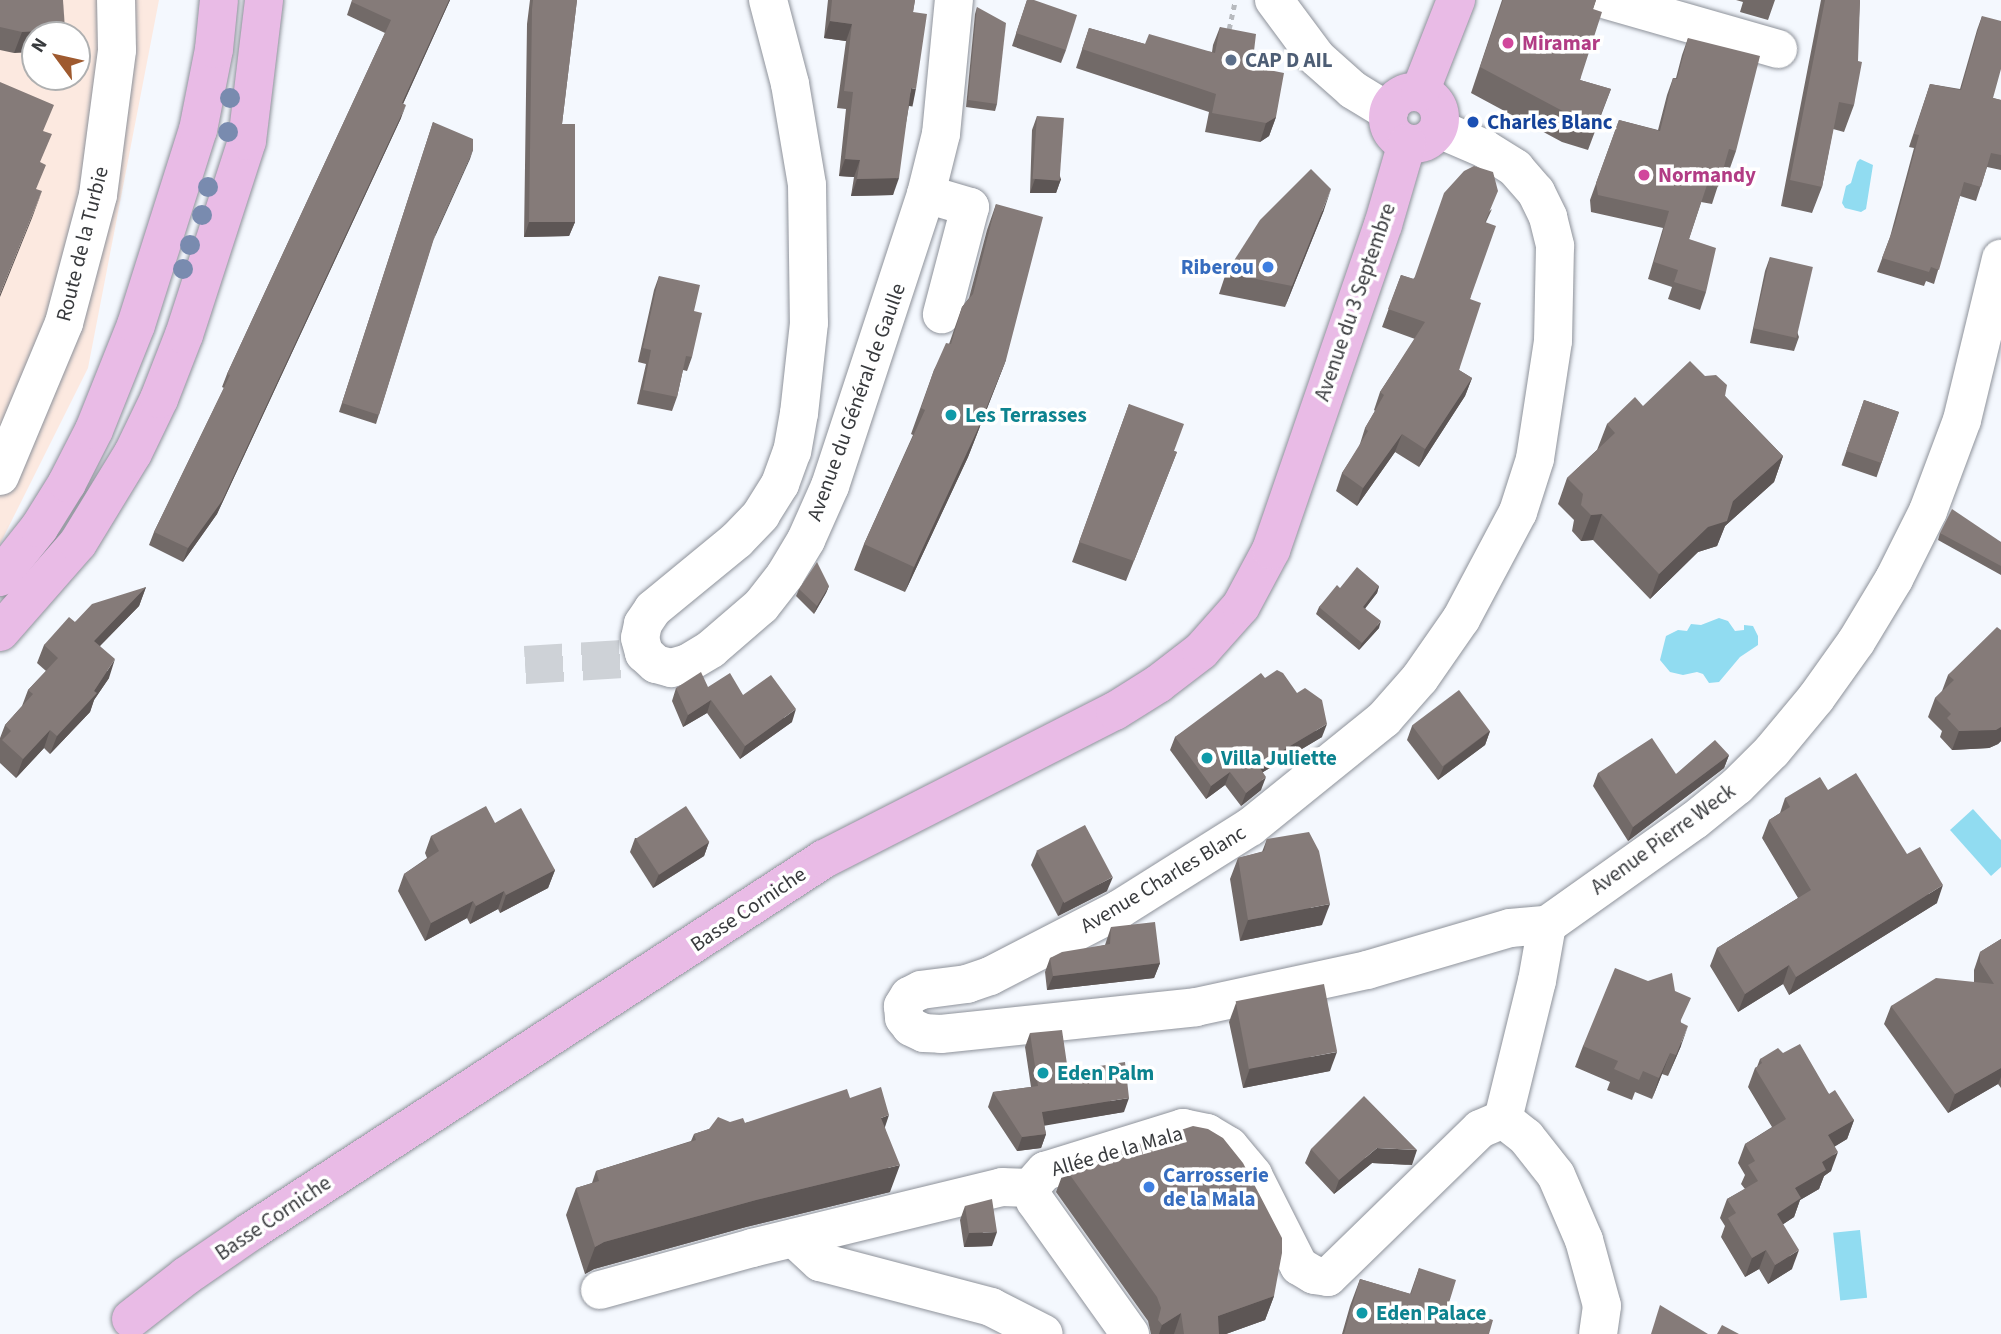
<!DOCTYPE html>
<html>
<head>
<meta charset="utf-8">
<style>
  body { margin:0 }
  #map { position:relative; width:2001px; height:1334px; overflow:hidden; background:#f4f8fe; font-family:"Source Sans 3",sans-serif }
  div>[style] { position:absolute }
  .industrial>* { inset:0; background:#fce9e0 }
  .water>* { inset:0; background:#91dcf1; transform-origin:0 0 }
  .minor-tunnel>* { height:38px; margin-top:-19px; transform-origin:0; background:repeating-linear-gradient(90deg,#ced2d7 0 38px,transparent 0 57px) }
  .path>* { height:4.5px; margin-top:-2.25px; transform-origin:0; background:repeating-linear-gradient(90deg,#b7babf 0 5px,transparent 0 10px) }
  .roads { filter:drop-shadow(0 0 2px #8e929a) drop-shadow(0 0 2px #8e929a) }
  .minor>* { height:38px; margin:-19px; padding:0 19px; transform-origin:19px; border-radius:19px; background:#fff }
  .major>* { height:38px; margin:-19px; padding:0 19px; transform-origin:19px; border-radius:19px; background:#e9bbe6 }
  .major>.ring { margin:-19px; padding:0; box-sizing:content-box; background:none; border:38px solid #e9bbe6; border-radius:50% }
  .trees>* { width:20px; height:20px; margin:-10px; border-radius:50%; background:#798baf }
  .wall>* { inset:0; background:#726a68; transform-origin:0 0 }
  .shaded-wall>* { inset:0; background:#5d5655; transform-origin:0 0 }
  .building>* { inset:0; background:#857b79; transform-origin:0 0 }
  .dots>* { width:19px; height:19px; translate:-50% -50%; box-sizing:border-box; border:4px solid #fff; border-radius:50% }
  span { translate:-50% -50%; white-space:nowrap; text-align:center; line-height:1.15; -webkit-text-stroke:7px #fff; paint-order:stroke }
  .hotel-label { font-size:21px; color:#b23c85; font-weight:700 }
  .left { translate:0 -50%; text-align:left }
  .service-label { font-size:21px; color:#4e5e75; font-weight:700 }
  .transit-label { font-size:21px; color:#164399; font-weight:700 }
  .street-label { font-size:21px; color:#383a3d }
  .shop-label { font-size:21px; color:#366cbe; font-weight:700 }
  .right { translate:-100% -50%; text-align:right }
  .culture-label { font-size:21px; color:#0d838f; font-weight:700 }
  .north { position:absolute; left:21px; top:21px; width:70px; height:70px; box-sizing:border-box; background:#fff; border:2px solid #afb0b1; border-radius:50%; rotate:303deg; font-size:19px; font-weight:700; line-height:28px; text-align:center; color:#383a3d }
  .north::after { content:''; display:block; margin:auto; width:24px; height:32px; background:#9f5a2f; clip-path:polygon(50% 0,100% 100%,50% 72%,0 100%) }
</style>
</head>
<body>
<div id="map">
  <div class="industrial">
    <i style="clip-path:polygon(evenodd,0 0,159px 0,88px 368px,0 544px,0 0,35px 35px,77px 35px,77px 77px,35px 77px,35px 35px)"></i>
  </div>
  <div class="water">
    <i style="clip-path:polygon(1860px 159px,1873px 165px,1866px 209px,1861px 212px,1845px 208px,1842px 203px,1846px 186px,1851px 183px,1857px 162px)"></i>
    <i style="clip-path:polygon(1719px 618px,1728px 621px,1735px 631px,1744px 630px,1744px 625px,1753px 626px,1758px 636px,1758px 645px,1740px 657px,1719px 682px,1709px 683px,1703px 674px,1697px 672px,1683px 675px,1670px 672px,1660px 660px,1666px 636px,1678px 630px,1687px 631px,1691px 624px,1701px 625px)"></i>
    <i style="clip-path:polygon(1973px 809px,2001px 840px,2001px 867px,1991px 876px,1950px 830px)"></i>
    <i style="left:1860px;top:1230px;width:68px;height:27px;rotate:84deg"></i>
  </div>
  <div class="minor-tunnel">
    <i style="left:525px;top:665px;width:98px;rotate:-3.5deg"></i>
  </div>
  <div class="path">
    <i style="left:1229px;top:29px;width:30px;rotate:-78deg"></i>
  </div>
  <div class="roads">
    <div class="minor">
      <i style="left:768px;top:0;width:87px;rotate:75.3deg"></i>
      <i style="left:790px;top:84px;width:102px;rotate:80.4deg"></i>
      <i style="left:807px;top:185px;width:138px;rotate:89.2deg"></i>
      <i style="left:809px;top:323px;width:91px;rotate:96.3deg"></i>
      <i style="left:799px;top:413px;width:39px;rotate:100deg"></i>
      <i style="left:792px;top:451px;width:35px;rotate:110deg"></i>
      <i style="left:780px;top:484px;width:36px;rotate:122deg"></i>
      <i style="left:761px;top:515px;width:35px;rotate:134deg"></i>
      <i style="left:737px;top:540px;width:109px;rotate:140.6deg"></i>
      <i style="left:653px;top:609px;width:18px;rotate:124deg"></i>
      <i style="left:643px;top:624px;width:14px;rotate:102deg"></i>
      <i style="left:640px;top:638px;width:16px;rotate:75deg"></i>
      <i style="left:644px;top:653px;width:16px;rotate:43deg"></i>
      <i style="left:656px;top:664px;width:16px;rotate:15deg"></i>
      <i style="left:671px;top:668px;width:18px;rotate:-16deg"></i>
      <i style="left:688px;top:663px;width:27px;rotate:-31deg"></i>
      <i style="left:711px;top:649px;width:66px;rotate:-40.7deg"></i>
      <i style="left:761px;top:606px;width:39px;rotate:-52deg"></i>
      <i style="left:785px;top:575px;width:41px;rotate:-59deg"></i>
      <i style="left:806px;top:540px;width:59px;rotate:-66deg"></i>
      <i style="left:830px;top:486px;width:307px;rotate:-71.8deg"></i>
      <i style="left:926px;top:194px;width:62px;rotate:-76deg"></i>
      <i style="left:941px;top:134px;width:135px;rotate:-84.5deg"></i>
      <i style="left:1274px;top:0;width:72px;rotate:53.4deg"></i>
      <i style="left:1317px;top:58px;width:48px;rotate:41.6deg"></i>
      <i style="left:1353px;top:90px;width:42px;rotate:31.4deg"></i>
      <i style="left:1607px;top:0;width:178px;rotate:16deg"></i>
      <i style="left:1439px;top:129px;width:50px;rotate:23.5deg"></i>
      <i style="left:1485px;top:149px;width:36px;rotate:32deg"></i>
      <i style="left:1515px;top:168px;width:32px;rotate:49deg"></i>
      <i style="left:1536px;top:192px;width:28px;rotate:64deg"></i>
      <i style="left:1548px;top:217px;width:30px;rotate:76deg"></i>
      <i style="left:1555px;top:246px;width:95px;rotate:91.2deg"></i>
      <i style="left:1553px;top:341px;width:119px;rotate:98.7deg"></i>
      <i style="left:1535px;top:459px;width:56px;rotate:107.8deg"></i>
      <i style="left:1518px;top:512px;width:121px;rotate:118deg"></i>
      <i style="left:1461px;top:619px;width:72px;rotate:124.8deg"></i>
      <i style="left:1420px;top:678px;width:55px;rotate:131.3deg"></i>
      <i style="left:1384px;top:719px;width:172px;rotate:141.1deg"></i>
      <i style="left:1250px;top:827px;width:154px;rotate:147.8deg"></i>
      <i style="left:1120px;top:909px;width:146px;rotate:152.7deg"></i>
      <i style="left:990px;top:976px;width:24px;rotate:161deg"></i>
      <i style="left:967px;top:984px;width:46px;rotate:172.6deg"></i>
      <i style="left:921px;top:990px;width:13px;rotate:153deg"></i>
      <i style="left:909px;top:996px;width:12px;rotate:121deg"></i>
      <i style="left:903px;top:1006px;width:12px;rotate:85deg"></i>
      <i style="left:904px;top:1018px;width:11px;rotate:52deg"></i>
      <i style="left:911px;top:1027px;width:14px;rotate:25deg"></i>
      <i style="left:924px;top:1033px;width:17px;rotate:3deg"></i>
      <i style="left:941px;top:1034px;width:256px;rotate:-6deg"></i>
      <i style="left:1196px;top:1007px;width:175px;rotate:-12.2deg"></i>
      <i style="left:1367px;top:970px;width:149px;rotate:-16.4deg"></i>
      <i style="left:1510px;top:928px;width:37px;rotate:-5deg"></i>
      <i style="left:926px;top:194px;width:46px;rotate:16.5deg"></i>
      <i style="left:970px;top:207px;width:111px;rotate:104.7deg"></i>
      <i style="left:0;top:476px;width:166px;rotate:-67.3deg"></i>
      <i style="left:64px;top:323px;width:132px;rotate:-75.1deg"></i>
      <i style="left:98px;top:195px;width:146px;rotate:-82.5deg"></i>
      <i style="left:117px;top:50px;width:50px;rotate:-91.1deg"></i>
      <i style="left:1547px;top:925px;width:181px;rotate:-35.4deg"></i>
      <i style="left:1695px;top:820px;width:54px;rotate:-39deg"></i>
      <i style="left:1737px;top:786px;width:49px;rotate:-45deg"></i>
      <i style="left:1772px;top:751px;width:69px;rotate:-50.3deg"></i>
      <i style="left:1816px;top:698px;width:69px;rotate:-54.5deg"></i>
      <i style="left:1856px;top:642px;width:74px;rotate:-58.9deg"></i>
      <i style="left:1894px;top:579px;width:76px;rotate:-63.4deg"></i>
      <i style="left:1928px;top:511px;width:97px;rotate:-69.5deg"></i>
      <i style="left:1962px;top:420px;width:166px;rotate:-76.4deg"></i>
      <i style="left:1503px;top:1119px;width:29px;rotate:38deg"></i>
      <i style="left:1526px;top:1137px;width:48px;rotate:51.7deg"></i>
      <i style="left:1556px;top:1175px;width:71px;rotate:66.7deg"></i>
      <i style="left:1584px;top:1240px;width:68px;rotate:74.7deg"></i>
      <i style="left:1602px;top:1306px;width:28px;rotate:98deg"></i>
      <i style="left:1503px;top:1119px;width:142px;rotate:-76.2deg"></i>
      <i style="left:1537px;top:981px;width:57px;rotate:-79.9deg"></i>
      <i style="left:794px;top:1238px;width:35px;rotate:43deg"></i>
      <i style="left:820px;top:1262px;width:177px;rotate:14.7deg"></i>
      <i style="left:991px;top:1307px;width:59px;rotate:27deg"></i>
      <i style="left:600px;top:1290px;width:158px;rotate:-15.4deg"></i>
      <i style="left:752px;top:1248px;width:257px;rotate:-13.7deg"></i>
      <i style="left:1002px;top:1187px;width:28px;rotate:2deg"></i>
      <i style="left:1130px;top:1334px;width:163px;rotate:-125.5deg"></i>
      <i style="left:1035px;top:1201px;width:14px;rotate:-111deg"></i>
      <i style="left:1030px;top:1188px;width:23px;rotate:-49deg"></i>
      <i style="left:1045px;top:1171px;width:145px;rotate:-17.3deg"></i>
      <i style="left:1183px;top:1128px;width:25px;rotate:12deg"></i>
      <i style="left:1207px;top:1133px;width:26px;rotate:31deg"></i>
      <i style="left:1229px;top:1146px;width:38px;rotate:50deg"></i>
      <i style="left:1253px;top:1175px;width:102px;rotate:63.2deg"></i>
      <i style="left:1299px;top:1266px;width:17px;rotate:31deg"></i>
      <i style="left:1314px;top:1275px;width:14px;rotate:8deg"></i>
      <i style="left:1328px;top:1277px;width:212px;rotate:-44.2deg"></i>
      <i style="left:1480px;top:1129px;width:25px;rotate:-23deg"></i>
    </div>
    <div class="major">
      <i class="ring" style="left:1388px;top:92px;width:14px;height:14px"></i>
      <i style="left:1420px;top:92px;width:99px;rotate:-68.6deg"></i>
      <i style="left:0;top:577px;width:63px;rotate:-51.5deg"></i>
      <i style="left:39px;top:528px;width:53px;rotate:-58.1deg"></i>
      <i style="left:67px;top:483px;width:59px;rotate:-63deg"></i>
      <i style="left:94px;top:430px;width:113px;rotate:-68.2deg"></i>
      <i style="left:136px;top:325px;width:205px;rotate:-72.4deg"></i>
      <i style="left:198px;top:130px;width:83px;rotate:-78.8deg"></i>
      <i style="left:214px;top:49px;width:49px;rotate:-84.2deg"></i>
      <i style="left:0;top:632px;width:118px;rotate:-48.8deg"></i>
      <i style="left:78px;top:543px;width:105px;rotate:-58.6deg"></i>
      <i style="left:133px;top:453px;width:60px;rotate:-64.3deg"></i>
      <i style="left:159px;top:399px;width:69px;rotate:-68.7deg"></i>
      <i style="left:184px;top:335px;width:204px;rotate:-72deg"></i>
      <i style="left:247px;top:141px;width:142px;rotate:-83.1deg"></i>
      <i style="left:131px;top:1319px;width:70px;rotate:-38deg"></i>
      <i style="left:186px;top:1276px;width:78px;rotate:-34.5deg"></i>
      <i style="left:250px;top:1232px;width:685px;rotate:-33.02deg"></i>
      <i style="left:824px;top:859px;width:326px;rotate:-27deg"></i>
      <i style="left:1115px;top:711px;width:51px;rotate:-32.1deg"></i>
      <i style="left:1158px;top:684px;width:54px;rotate:-37.5deg"></i>
      <i style="left:1201px;top:651px;width:60px;rotate:-48.4deg"></i>
      <i style="left:1241px;top:606px;width:64px;rotate:-61.8deg"></i>
      <i style="left:1271px;top:550px;width:344px;rotate:-71deg"></i>
      <i style="left:1383px;top:225px;width:85px;rotate:-73.7deg"></i>
    </div>
  </div>
  <div class="trees">
    <i style="left:230px;top:98px"></i>
    <i style="left:228px;top:132px"></i>
    <i style="left:208px;top:187px"></i>
    <i style="left:202px;top:215px"></i>
    <i style="left:190px;top:245px"></i>
    <i style="left:183px;top:269px"></i>
  </div>
  <div class="wall">
    <i style="clip-path:polygon(0 0,62px 35px,14px 53px,0 50px)"></i>
    <i style="clip-path:polygon(352px 0,450px 0,403px 104px,401px 118px,217px 514px,183px 562px,149px 545px,154px 532px,224px 388px,222px 387px,227px 374px,385px 33px,347px 15px)"></i>
    <i style="clip-path:polygon(530px 0,577px 0,562px 124px,575px 222px,569px 236px,524px 237px,527px 24px)"></i>
    <i style="clip-path:polygon(828px 0,915px 0,913px 12px,910px 106px,909px 106px,893px 195px,851px 196px,854px 177px,839px 176px,846px 109px,837px 108px,846px 41px,824px 38px)"></i>
    <i style="clip-path:polygon(1027px 0,1066px 50px,1061px 63px,1012px 46px)"></i>
    <i style="clip-path:polygon(1502px 0,1596px 0,1593px 9px,1580px 80px,1611px 89px,1588px 150px,1562px 142px,1471px 93px)"></i>
    <i style="clip-path:polygon(1736px 0,1775px 0,1768px 20px,1740px 12px,1743px 2px)"></i>
    <i style="clip-path:polygon(1821px 0,1860px 0,1854px 105px,1844px 132px,1833px 129px,1822px 187px,1812px 213px,1781px 206px)"></i>
    <i style="clip-path:polygon(977px 7px,997px 104px,995px 111px,966px 107px,975px 14px)"></i>
    <i style="clip-path:polygon(1982px 16px,1993px 98px,2001px 100px,2001px 170px,1987px 167px,1976px 201px,1960px 196px,1934px 284px,1926px 281px,1924px 286px,1877px 272px,1890px 237px,1914px 148px,1909px 147px,1930px 84px,1960px 89px,1977px 30px)"></i>
    <i style="clip-path:polygon(1220px 27px,1254px 51px,1269px 70px,1276px 117px,1269px 136px,1260px 142px,1205px 132px,1209px 112px,1076px 68px,1089px 28px,1145px 44px,1212px 52px,1213px 45px)"></i>
    <i style="clip-path:polygon(1688px 38px,1736px 151px,1730px 168px,1724px 167px,1712px 204px,1701px 202px,1689px 239px,1706px 292px,1700px 310px,1668px 299px,1672px 287px,1648px 279px,1663px 228px,1591px 212px,1590px 200px,1619px 120px,1658px 130px,1667px 95px,1673px 78px,1676px 78px,1682px 55px)"></i>
    <i style="clip-path:polygon(1037px 116px,1061px 179px,1056px 193px,1030px 193px,1032px 130px)"></i>
    <i style="clip-path:polygon(433px 122px,473px 150px,434px 237px,376px 424px,339px 412px)"></i>
    <i style="clip-path:polygon(996px 204px,1006px 360px,968px 457px,905px 592px,854px 570px,864px 544px,913px 435px,911px 434px,934px 370px,949px 344px,962px 307px,969px 298px,987px 230px)"></i>
    <i style="clip-path:polygon(1492px 209px,1486px 222px,1470px 299px,1459px 370px,1472px 378px,1465px 396px,1419px 467px,1395px 452px,1357px 506px,1336px 491px,1342px 473px,1359px 447px,1365px 428px,1375px 411px,1374px 410px,1380px 392px,1415px 339px,1382px 327px,1401px 275px,1413px 279px)"></i>
    <i style="clip-path:polygon(1324px 210px,1285px 307px,1219px 294px,1226px 273px)"></i>
    <i style="clip-path:polygon(1770px 257px,1799px 337px,1794px 351px,1750px 343px,1765px 271px)"></i>
    <i style="clip-path:polygon(659px 276px,694px 311px,692px 357px,687px 371px,683px 370px,677px 397px,672px 411px,637px 404px,646px 364px,638px 362px,654px 290px)"></i>
    <i style="clip-path:polygon(1725px 396px,1783px 456px,1774px 482px,1725px 526px,1717px 546px,1698px 552px,1650px 599px,1593px 540px,1581px 541px,1572px 531px,1574px 520px,1558px 504px,1567px 478px,1597px 450px,1607px 424px,1643px 406px)"></i>
    <i style="left:1864px;top:400px;width:37px;height:69px;rotate:19deg"></i>
    <i style="clip-path:polygon(1129px 404px,1174px 451px,1177px 452px,1126px 581px,1072px 562px)"></i>
    <i style="clip-path:polygon(1940px 533px,2001px 542px,2001px 575px,1938px 540px)"></i>
    <i style="clip-path:polygon(829px 586px,826px 593px,814px 614px,796px 596px,799px 589px)"></i>
    <i style="clip-path:polygon(1379px 586px,1377px 593px,1365px 608px,1379px 628px,1359px 650px,1316px 614px,1319px 607px,1340px 588px)"></i>
    <i style="clip-path:polygon(146px 587px,139px 606px,100px 646px,109px 678px,94px 700px,90px 712px,50px 754px,44px 748px,16px 778px,0 763px,0 738px,5px 725px,22px 706px,28px 690px,46px 671px,37px 663px,44px 645px,75px 622px)"></i>
    <i style="clip-path:polygon(2001px 630px,2001px 741px,1998px 744px,1989px 748px,1952px 750px,1940px 737px,1942px 731px,1928px 717px,1935px 698px,1942px 691px,1948px 675px)"></i>
    <i style="clip-path:polygon(1265px 678px,1322px 737px,1263px 772px,1261px 790px,1241px 806px,1225px 785px,1206px 799px,1170px 750px,1175px 737px)"></i>
    <i style="clip-path:polygon(708px 687px,743px 695px,792px 722px,740px 759px,707px 713px,683px 727px,672px 701px,676px 688px)"></i>
    <i style="clip-path:polygon(1412px 726px,1490px 731px,1485px 745px,1438px 780px,1407px 740px)"></i>
    <i style="clip-path:polygon(1729px 755px,1724px 768px,1628px 841px,1593px 786px,1598px 773px,1676px 774px)"></i>
    <i style="clip-path:polygon(1828px 790px,1937px 903px,1789px 995px,1783px 984px,1738px 1012px,1710px 966px,1717px 948px,1798px 898px,1762px 838px,1769px 820px,1780px 813px,1785px 798px)"></i>
    <i style="clip-path:polygon(495px 823px,555px 870px,548px 888px,500px 913px,498px 909px,470px 924px,467px 918px,425px 941px,398px 891px,404px 874px,427px 858px,425px 853px,431px 836px)"></i>
    <i style="clip-path:polygon(635px 838px,709px 842px,704px 856px,653px 888px,630px 852px)"></i>
    <i style="clip-path:polygon(1267px 839px,1322px 925px,1240px 941px,1230px 879px,1238px 858px,1262px 852px)"></i>
    <i style="clip-path:polygon(1037px 851px,1107px 891px,1058px 916px,1031px 865px)"></i>
    <i style="clip-path:polygon(1111px 927px,1160px 963px,1154px 978px,1047px 990px,1045px 972px,1050px 958px,1105px 945px)"></i>
    <i style="clip-path:polygon(2001px 939px,2001px 1088px,1998px 1084px,1948px 1113px,1884px 1024px,1891px 1006px,1974px 982px,1974px 970px,1980px 952px)"></i>
    <i style="clip-path:polygon(1648px 981px,1675px 991px,1681px 1023px,1681px 1046px,1668px 1076px,1662px 1074px,1652px 1099px,1635px 1092px,1632px 1100px,1607px 1090px,1610px 1082px,1575px 1067px,1583px 1046px)"></i>
    <i style="clip-path:polygon(1236px 1003px,1330px 1071px,1243px 1088px,1229px 1022px)"></i>
    <i style="clip-path:polygon(1030px 1033px,1068px 1071px,1124px 1112px,1044px 1125px,1046px 1134px,1041px 1148px,1017px 1151px,988px 1107px,993px 1092px,1031px 1087px,1025px 1047px)"></i>
    <i style="clip-path:polygon(1783px 1053px,1829px 1094px,1854px 1120px,1847px 1139px,1835px 1146px,1831px 1171px,1824px 1176px,1819px 1189px,1800px 1200px,1794px 1217px,1783px 1224px,1792px 1269px,1768px 1284px,1759px 1269px,1745px 1277px,1721px 1237px,1725px 1226px,1720px 1218px,1727px 1199px,1745px 1189px,1741px 1184px,1745px 1175px,1738px 1163px,1745px 1144px,1772px 1127px,1748px 1087px,1755px 1068px,1757px 1067px,1760px 1059px)"></i>
    <i style="clip-path:polygon(850px 1098px,885px 1127px,890px 1192px,746px 1227px,594px 1269px,585px 1274px,566px 1215px,576px 1188px,592px 1183px,596px 1171px,691px 1141px,694px 1134px,730px 1122px,745px 1123px)"></i>
    <i style="clip-path:polygon(1311px 1149px,1412px 1165px,1372px 1163px,1334px 1194px,1305px 1163px)"></i>
    <i style="clip-path:polygon(1065px 1168px,1274px 1296px,1265px 1320px,1226px 1334px,1151px 1334px,1148px 1321px,1056px 1192px)"></i>
    <i style="clip-path:polygon(965px 1206px,992px 1246px,964px 1247px,960px 1220px)"></i>
    <i style="clip-path:polygon(1419px 1268px,1448px 1306px,1489px 1334px,1342px 1334px,1350px 1306px,1360px 1279px,1410px 1294px)"></i>
  </div>
  <div class="shaded-wall">
    <i style="clip-path:polygon(449px 0,450px 0,397px 117px,402px 103px)"></i>
    <i style="clip-path:polygon(830px 21px,852px 24px,846px 41px,824px 38px)"></i>
    <i style="clip-path:polygon(65px 29px,62px 35px,35px 35px,35px 52px,14px 53px,22px 32px)"></i>
    <i style="left:911px;top:88px;width:5px;height:18px;rotate:11deg"></i>
    <i style="clip-path:polygon(406px 105px,401px 118px,217px 514px,183px 562px,188px 548px)"></i>
    <i style="clip-path:polygon(1276px 117px,1269px 136px,1260px 142px,1266px 123px)"></i>
    <i style="clip-path:polygon(473px 150px,470px 159px,433px 241px,436px 232px)"></i>
    <i style="clip-path:polygon(845px 159px,860px 160px,854px 177px,839px 176px)"></i>
    <i style="clip-path:polygon(899px 178px,893px 195px,851px 196px,857px 179px)"></i>
    <i style="clip-path:polygon(1035px 179px,1061px 179px,1056px 193px,1030px 193px)"></i>
    <i style="clip-path:polygon(1331px 189px,1324px 210px,1285px 307px,1292px 286px)"></i>
    <i style="clip-path:polygon(42px 191px,32px 218px,0 297px,0 294px)"></i>
    <i style="clip-path:polygon(529px 222px,575px 222px,569px 236px,524px 237px)"></i>
    <i style="clip-path:polygon(1006px 360px,968px 457px,905px 592px,914px 567px)"></i>
    <i style="clip-path:polygon(1472px 378px,1465px 396px,1419px 467px,1425px 449px)"></i>
    <i style="clip-path:polygon(1402px 434px,1395px 452px,1357px 506px,1363px 488px)"></i>
    <i style="clip-path:polygon(1783px 456px,1774px 482px,1725px 526px,1717px 546px,1698px 552px,1650px 599px,1659px 574px,1733px 501px)"></i>
    <i style="clip-path:polygon(1602px 514px,1593px 540px,1581px 541px,1591px 515px)"></i>
    <i style="clip-path:polygon(829px 586px,826px 593px,814px 614px,817px 606px)"></i>
    <i style="clip-path:polygon(1379px 586px,1377px 593px,1361px 614px,1363px 607px)"></i>
    <i style="clip-path:polygon(146px 587px,139px 606px,87px 659px,94px 641px)"></i>
    <i style="clip-path:polygon(1381px 621px,1379px 628px,1359px 650px,1362px 643px)"></i>
    <i style="clip-path:polygon(115px 659px,109px 678px,94px 700px,90px 712px,50px 754px,57px 736px,94px 691px)"></i>
    <i style="clip-path:polygon(711px 700px,707px 713px,683px 727px,688px 715px)"></i>
    <i style="clip-path:polygon(796px 709px,792px 722px,740px 759px,745px 746px)"></i>
    <i style="clip-path:polygon(1327px 724px,1322px 737px,1253px 778px,1258px 765px)"></i>
    <i style="clip-path:polygon(2001px 727px,2001px 741px,1998px 744px,1989px 748px,1952px 750px,1959px 731px)"></i>
    <i style="clip-path:polygon(50px 730px,44px 748px,16px 778px,23px 759px)"></i>
    <i style="clip-path:polygon(1490px 731px,1485px 745px,1438px 780px,1444px 766px)"></i>
    <i style="clip-path:polygon(1729px 755px,1724px 768px,1628px 841px,1633px 827px)"></i>
    <i style="clip-path:polygon(1230px 772px,1225px 785px,1206px 799px,1211px 786px)"></i>
    <i style="clip-path:polygon(1266px 777px,1261px 790px,1241px 806px,1246px 793px)"></i>
    <i style="clip-path:polygon(709px 842px,704px 856px,653px 888px,659px 874px)"></i>
    <i style="clip-path:polygon(555px 870px,548px 888px,500px 913px,506px 895px)"></i>
    <i style="clip-path:polygon(1113px 877px,1107px 891px,1058px 916px,1063px 902px)"></i>
    <i style="clip-path:polygon(1943px 885px,1937px 903px,1789px 995px,1796px 977px)"></i>
    <i style="clip-path:polygon(504px 891px,498px 909px,470px 924px,476px 906px)"></i>
    <i style="clip-path:polygon(473px 901px,467px 918px,425px 941px,431px 923px)"></i>
    <i style="clip-path:polygon(1330px 904px,1322px 925px,1240px 941px,1248px 920px)"></i>
    <i style="clip-path:polygon(1160px 963px,1154px 978px,1047px 990px,1053px 976px)"></i>
    <i style="clip-path:polygon(1789px 965px,1783px 984px,1738px 1012px,1745px 994px)"></i>
    <i style="clip-path:polygon(1688px 1026px,1681px 1046px,1668px 1076px,1676px 1055px)"></i>
    <i style="clip-path:polygon(1337px 1052px,1330px 1071px,1243px 1088px,1250px 1068px)"></i>
    <i style="clip-path:polygon(1670px 1053px,1662px 1074px,1652px 1099px,1659px 1078px)"></i>
    <i style="clip-path:polygon(2001px 1068px,2001px 1077px,1998px 1084px,1948px 1113px,1955px 1094px)"></i>
    <i style="clip-path:polygon(1129px 1098px,1124px 1112px,1037px 1127px,1042px 1112px)"></i>
    <i style="clip-path:polygon(889px 1115px,880px 1142px,881px 1118px)"></i>
    <i style="clip-path:polygon(1854px 1120px,1847px 1139px,1821px 1155px,1828px 1135px)"></i>
    <i style="clip-path:polygon(1046px 1134px,1041px 1148px,1017px 1151px,1022px 1137px)"></i>
    <i style="clip-path:polygon(1377px 1148px,1417px 1150px,1412px 1165px,1372px 1163px,1334px 1194px,1339px 1180px)"></i>
    <i style="clip-path:polygon(1838px 1152px,1831px 1171px,1824px 1176px,1819px 1189px,1800px 1200px,1794px 1217px,1770px 1233px,1777px 1214px,1795px 1188px,1822px 1162px)"></i>
    <i style="clip-path:polygon(900px 1165px,890px 1192px,746px 1227px,594px 1269px,585px 1274px,595px 1247px,604px 1242px,756px 1200px)"></i>
    <i style="clip-path:polygon(997px 1232px,992px 1246px,964px 1247px,969px 1233px)"></i>
    <i style="clip-path:polygon(1766px 1250px,1759px 1269px,1745px 1277px,1752px 1258px)"></i>
    <i style="clip-path:polygon(1799px 1250px,1792px 1269px,1768px 1284px,1775px 1265px)"></i>
    <i style="clip-path:polygon(1274px 1296px,1265px 1320px,1226px 1334px,1211px 1334px,1218px 1316px)"></i>
    <i style="clip-path:polygon(1181px 1313px,1174px 1334px,1159px 1334px,1162px 1325px)"></i>
  </div>
  <div class="building">
    <i style="clip-path:polygon(0 0,63px 0,65px 29px,22px 32px,0 27px)"></i>
    <i style="clip-path:polygon(352px 0,449px 0,402px 103px,406px 105px,222px 501px,188px 548px,154px 532px,230px 375px,227px 374px,391px 20px,352px 2px)"></i>
    <i style="clip-path:polygon(533px 0,577px 0,562px 124px,575px 124px,575px 222px,529px 222px,532px 9px)"></i>
    <i style="clip-path:polygon(832px 0,915px 0,913px 12px,927px 14px,916px 89px,911px 88px,899px 178px,857px 179px,860px 160px,845px 159px,853px 92px,844px 91px,852px 24px,830px 21px)"></i>
    <i style="clip-path:polygon(1027px 0,1034px 0,1077px 15px,1066px 50px,1016px 33px)"></i>
    <i style="clip-path:polygon(1503px 0,1596px 0,1593px 9px,1602px 12px,1580px 80px,1611px 89px,1597px 124px,1572px 116px,1480px 67px)"></i>
    <i style="clip-path:polygon(1825px 0,1860px 0,1858px 61px,1862px 62px,1854px 105px,1839px 102px,1822px 187px,1790px 180px)"></i>
    <i style="clip-path:polygon(977px 7px,1006px 23px,997px 104px,968px 100px)"></i>
    <i style="clip-path:polygon(1982px 16px,2001px 21px,2001px 69px,1993px 98px,2001px 100px,2001px 155px,1991px 153px,1981px 187px,1964px 182px,1939px 270px,1931px 267px,1929px 272px,1882px 258px,1895px 224px,1919px 135px,1914px 134px,1930px 84px,1961px 90px)"></i>
    <i style="clip-path:polygon(1220px 27px,1256px 34px,1254px 51px,1270px 54px,1269px 70px,1284px 73px,1276px 117px,1266px 123px,1212px 113px,1216px 94px,1082px 49px,1089px 28px,1145px 44px,1149px 34px,1215px 53px)"></i>
    <i style="clip-path:polygon(1688px 38px,1760px 56px,1736px 151px,1729px 149px,1718px 187px,1707px 185px,1689px 239px,1716px 248px,1706px 292px,1674px 282px,1678px 270px,1654px 262px,1669px 211px,1598px 195px,1596px 183px,1619px 120px,1660px 131px,1673px 78px,1677px 79px)"></i>
    <i style="clip-path:polygon(0 82px,54px 105px,43px 131px,52px 134px,40px 162px,46px 165px,36px 189px,42px 191px,0 294px)"></i>
    <i style="left:1037px;top:116px;width:27px;height:63px;rotate:4deg"></i>
    <i style="clip-path:polygon(433px 122px,473px 139px,473px 150px,436px 232px,379px 415px,342px 403px)"></i>
    <i style="clip-path:polygon(1474px 166px,1493px 172px,1498px 191px,1485px 222px,1496px 226px,1470px 299px,1481px 303px,1459px 370px,1472px 378px,1425px 449px,1402px 434px,1363px 488px,1342px 473px,1368px 431px,1365px 428px,1384px 395px,1380px 392px,1425px 322px,1388px 309px,1401px 275px,1414px 279px,1444px 193px,1464px 171px)"></i>
    <i style="clip-path:polygon(1311px 169px,1331px 189px,1292px 286px,1226px 273px,1260px 220px)"></i>
    <i style="clip-path:polygon(996px 204px,1043px 217px,1006px 360px,977px 431px,914px 567px,864px 544px,925px 410px,921px 408px,934px 370px,946px 343px,951px 344px,962px 307px,973px 294px)"></i>
    <i style="left:1770px;top:257px;width:44px;height:73px;rotate:13deg"></i>
    <i style="clip-path:polygon(659px 276px,700px 285px,694px 311px,702px 313px,692px 357px,686px 356px,677px 397px,643px 390px,651px 350px,643px 348px)"></i>
    <i style="clip-path:polygon(1690px 361px,1705px 376px,1716px 375px,1727px 385px,1725px 396px,1783px 456px,1733px 501px,1727px 521px,1708px 527px,1659px 574px,1602px 514px,1591px 515px,1581px 505px,1583px 494px,1567px 478px,1615px 433px,1607px 424px,1635px 397px,1643px 406px)"></i>
    <i style="left:1864px;top:400px;width:37px;height:54px;rotate:19deg"></i>
    <i style="clip-path:polygon(1129px 404px,1184px 424px,1174px 451px,1177px 452px,1134px 561px,1079px 542px)"></i>
    <i style="clip-path:polygon(1952px 509px,2001px 542px,2001px 566px,1940px 533px)"></i>
    <i style="clip-path:polygon(817px 562px,829px 586px,817px 606px,799px 589px)"></i>
    <i style="clip-path:polygon(1357px 567px,1379px 586px,1363px 607px,1381px 621px,1362px 643px,1319px 607px,1337px 585px,1340px 588px)"></i>
    <i style="clip-path:polygon(146px 587px,94px 641px,115px 659px,94px 691px,97px 693px,57px 736px,50px 730px,23px 759px,2px 740px,11px 731px,5px 725px,33px 694px,28px 690px,58px 658px,44px 645px,69px 617px,75px 622px,92px 604px)"></i>
    <i style="clip-path:polygon(1997px 627px,2001px 630px,2001px 727px,1996px 730px,1959px 731px,1947px 718px,1951px 714px,1935px 698px,1954px 680px,1948px 675px)"></i>
    <i style="clip-path:polygon(1277px 670px,1283px 673px,1297px 693px,1305px 688px,1322px 700px,1327px 724px,1258px 765px,1266px 777px,1246px 793px,1230px 772px,1211px 786px,1175px 737px,1261px 673px,1265px 678px)"></i>
    <i style="clip-path:polygon(701px 672px,708px 687px,730px 673px,743px 695px,771px 675px,796px 709px,745px 746px,711px 700px,688px 715px,676px 688px)"></i>
    <i style="left:1459px;top:690px;width:51px;height:59px;rotate:53deg"></i>
    <i style="clip-path:polygon(1652px 738px,1676px 774px,1715px 740px,1729px 755px,1633px 827px,1598px 773px)"></i>
    <i style="clip-path:polygon(1856px 773px,1907px 854px,1920px 847px,1943px 885px,1796px 977px,1789px 965px,1745px 994px,1717px 948px,1811px 890px,1769px 820px,1790px 807px,1785px 798px,1820px 777px,1828px 790px)"></i>
    <i style="clip-path:polygon(486px 806px,495px 823px,521px 808px,555px 870px,506px 895px,504px 891px,476px 906px,473px 901px,431px 923px,404px 874px,439px 851px,431px 836px)"></i>
    <i style="left:686px;top:806px;width:43px;height:60px;rotate:57deg"></i>
    <i style="left:1085px;top:825px;width:59px;height:55px;rotate:62deg"></i>
    <i style="clip-path:polygon(1309px 832px,1319px 851px,1330px 904px,1248px 920px,1238px 858px,1264px 851px,1267px 839px)"></i>
    <i style="clip-path:polygon(1155px 922px,1160px 963px,1053px 976px,1050px 958px,1062px 952px,1110px 944px,1111px 927px)"></i>
    <i style="clip-path:polygon(2001px 939px,2001px 1068px,1955px 1094px,1891px 1006px,1936px 978px,1994px 984px,1980px 962px,1980px 952px)"></i>
    <i style="clip-path:polygon(1615px 968px,1648px 981px,1672px 973px,1675px 991px,1691px 998px,1680px 1022px,1688px 1026px,1676px 1055px,1670px 1053px,1659px 1078px,1643px 1071px,1639px 1080px,1614px 1069px,1618px 1061px,1583px 1046px)"></i>
    <i style="left:1324px;top:984px;width:69px;height:90px;rotate:79deg"></i>
    <i style="clip-path:polygon(1062px 1030px,1068px 1071px,1125px 1062px,1129px 1098px,1042px 1112px,1046px 1134px,1022px 1137px,993px 1092px,1038px 1086px,1030px 1033px)"></i>
    <i style="clip-path:polygon(1800px 1044px,1829px 1094px,1835px 1090px,1854px 1120px,1828px 1135px,1838px 1152px,1822px 1162px,1826px 1170px,1795px 1188px,1801px 1198px,1777px 1214px,1799px 1250px,1775px 1265px,1766px 1250px,1752px 1258px,1728px 1218px,1736px 1213px,1727px 1199px,1758px 1181px,1748px 1165px,1755px 1161px,1745px 1144px,1786px 1119px,1755px 1068px,1762px 1063px,1760px 1059px,1778px 1048px,1783px 1053px)"></i>
    <i style="clip-path:polygon(881px 1087px,889px 1115px,881px 1118px,900px 1165px,756px 1200px,604px 1242px,595px 1247px,576px 1188px,599px 1181px,596px 1171px,696px 1140px,694px 1134px,709px 1129px,718px 1117px,730px 1122px,743px 1118px,745px 1123px,847px 1089px,850px 1098px)"></i>
    <i style="clip-path:polygon(1364px 1096px,1417px 1150px,1377px 1148px,1339px 1180px,1311px 1149px)"></i>
    <i style="clip-path:polygon(1193px 1126px,1208px 1129px,1223px 1138px,1243px 1163px,1282px 1238px,1282px 1253px,1274px 1296px,1218px 1316px,1219px 1334px,1184px 1334px,1181px 1313px,1162px 1325px,1158px 1320px,1161px 1308px,1157px 1297px,1065px 1168px)"></i>
    <i style="clip-path:polygon(992px 1199px,997px 1232px,969px 1233px,965px 1206px)"></i>
    <i style="clip-path:polygon(1419px 1268px,1456px 1280px,1448px 1306px,1493px 1320px,1489px 1334px,1344px 1334px,1360px 1279px,1411px 1294px)"></i>
    <i style="clip-path:polygon(1660px 1305px,1708px 1334px,1651px 1334px)"></i>
    <i style="clip-path:polygon(1722px 1325px,1739px 1334px,1717px 1334px)"></i>
  </div>
  <div class="dots">
    <i style="left:1508px;top:43px;background:#d1479c"></i>
    <i style="left:1231px;top:60px;background:#5c6f8a"></i>
    <i style="left:1473px;top:122px;background:#1a4fb4"></i>
    <i style="left:1644px;top:175px;background:#d1479c"></i>
    <i style="left:1268px;top:267px;background:#3f7fe0"></i>
    <i style="left:951px;top:415px;background:#0f9aa8"></i>
    <i style="left:1207px;top:758px;background:#0f9aa8"></i>
    <i style="left:1043px;top:1073px;background:#0f9aa8"></i>
    <i style="left:1149px;top:1187px;background:#3f7fe0"></i>
    <i style="left:1362px;top:1313px;background:#0f9aa8"></i>
  </div>
  <div class="hotel-label">
    <span class="left" style="left:1522px;top:43px">Miramar</span>
    <span class="left" style="left:1658px;top:175px">Normandy</span>
  </div>
  <div class="service-label">
    <span class="left" style="left:1245px;top:60px">CAP D AIL</span>
  </div>
  <div class="transit-label">
    <span class="left" style="left:1487px;top:122px">Charles Blanc</span>
  </div>
  <div class="street-label">
    <span style="left:82px;top:244px;rotate:-76deg">Route de la Turbie</span>
    <span style="left:1355px;top:302px;rotate:-71deg">Avenue du 3 Septembre</span>
    <span style="left:856px;top:402px;rotate:-70deg">Avenue du Général de Gaulle</span>
    <span style="left:1663px;top:839px;rotate:-36deg">Avenue Pierre Weck</span>
    <span style="left:1163px;top:879px;rotate:-31deg">Avenue Charles Blanc</span>
    <span style="left:748px;top:909px;rotate:-34deg">Basse Corniche</span>
    <span style="left:1117px;top:1151px;rotate:-16deg">Allée de la Mala</span>
    <span style="left:273px;top:1218px;rotate:-34deg">Basse Corniche</span>
  </div>
  <div class="shop-label">
    <span class="right" style="left:1254px;top:267px">Riberou</span>
    <span class="left" style="left:1163px;top:1187px">Carrosserie<br>de la Mala</span>
  </div>
  <div class="culture-label">
    <span class="left" style="left:965px;top:415px">Les Terrasses</span>
    <span class="left" style="left:1221px;top:758px">Villa Juliette</span>
    <span class="left" style="left:1057px;top:1073px">Eden Palm</span>
    <span class="left" style="left:1376px;top:1313px">Eden Palace</span>
  </div>
  <div class="north">N</div>
</div>
</body>
</html>
